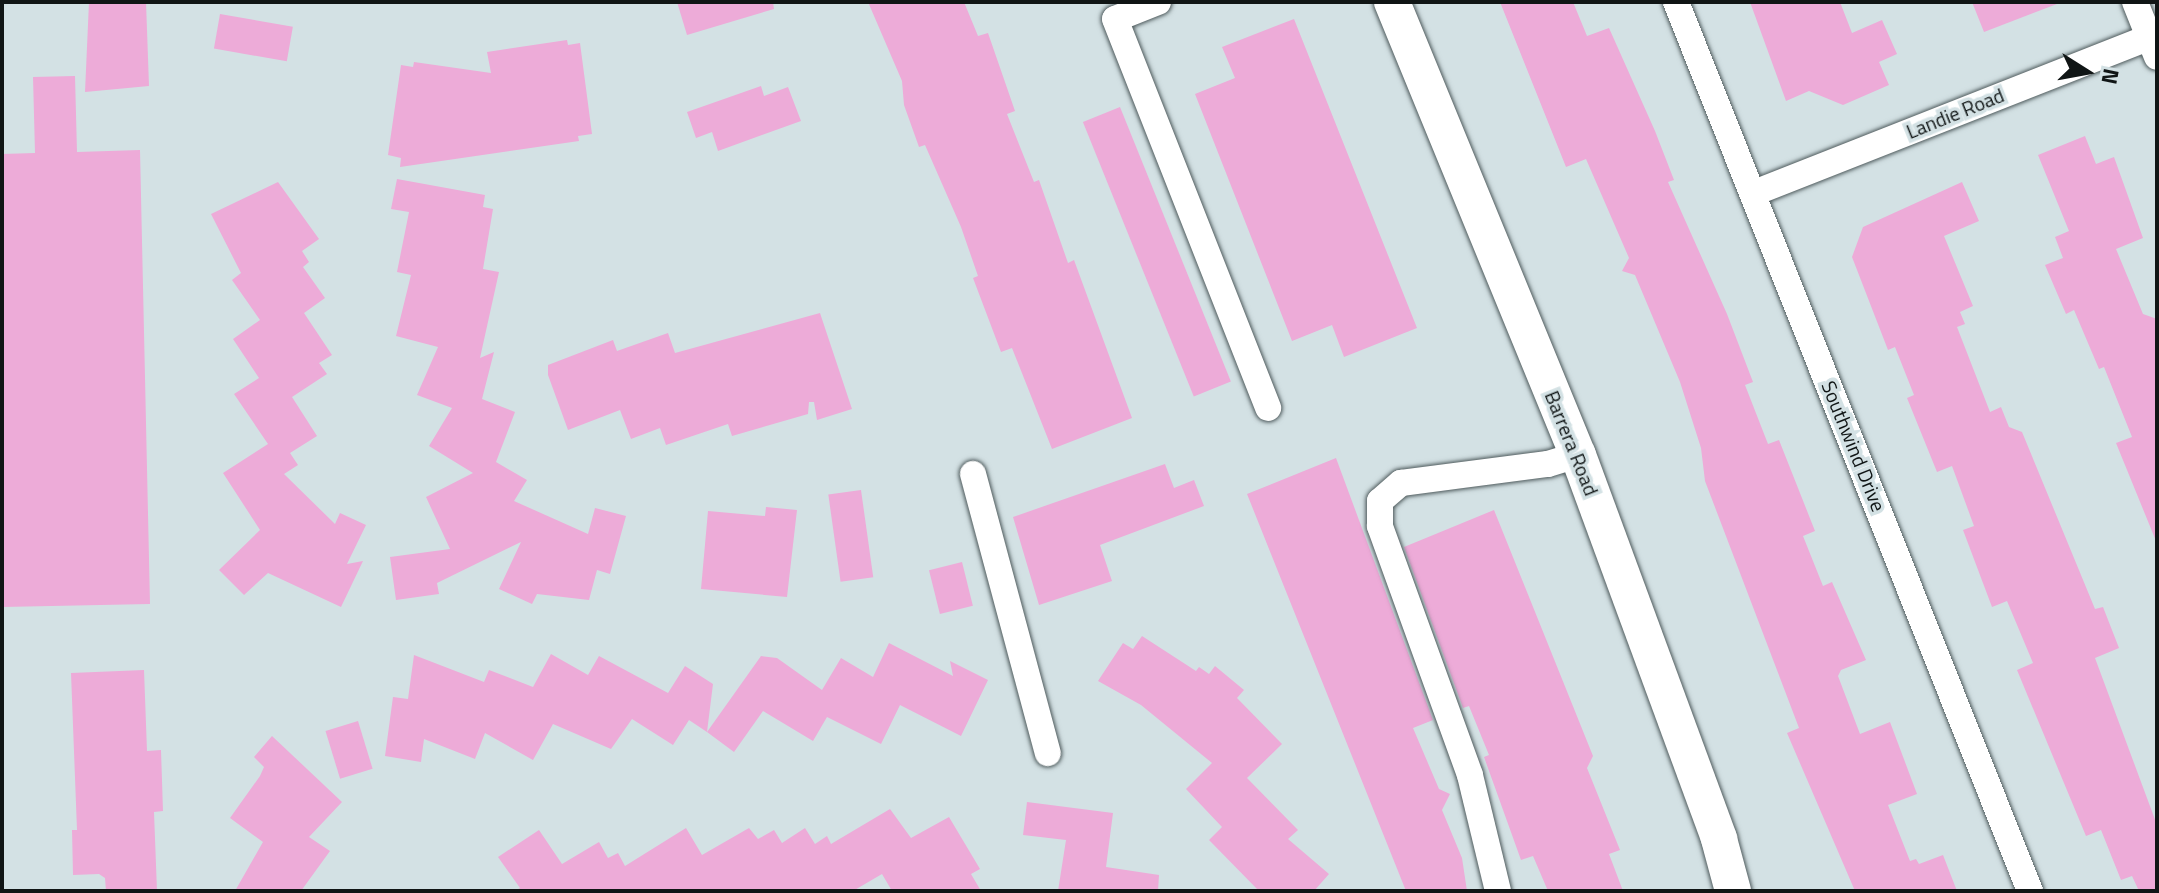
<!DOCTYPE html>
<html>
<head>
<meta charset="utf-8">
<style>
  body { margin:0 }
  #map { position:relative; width:2159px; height:893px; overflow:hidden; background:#d3e1e4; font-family:"Titillium Web",sans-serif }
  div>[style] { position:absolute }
  .building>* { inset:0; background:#edabd8; transform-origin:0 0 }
  .roads { filter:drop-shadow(0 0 2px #4f5b5d) drop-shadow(0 0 2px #4f5b5d) }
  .street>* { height:26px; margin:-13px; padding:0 13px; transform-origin:13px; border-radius:13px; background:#fff }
  .secondary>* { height:36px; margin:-18px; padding:0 18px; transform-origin:18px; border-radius:18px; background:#fff }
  span { translate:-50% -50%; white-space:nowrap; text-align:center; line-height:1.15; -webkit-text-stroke:7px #d3e1e4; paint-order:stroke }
  .street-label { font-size:20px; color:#101515 }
  .frame { position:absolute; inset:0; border:4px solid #101515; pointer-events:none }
  .north { position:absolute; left:2047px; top:32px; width:80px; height:80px; -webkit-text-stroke:6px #d3e1e4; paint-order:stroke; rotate:101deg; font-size:22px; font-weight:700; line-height:32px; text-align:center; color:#101515 }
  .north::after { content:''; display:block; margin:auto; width:28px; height:36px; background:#101515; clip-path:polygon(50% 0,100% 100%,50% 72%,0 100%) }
</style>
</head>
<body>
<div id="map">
  <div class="building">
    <i style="clip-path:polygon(89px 2px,146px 2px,149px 86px,85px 92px)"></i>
    <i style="clip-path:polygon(677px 2px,773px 2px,774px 9px,687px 35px)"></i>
    <i style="clip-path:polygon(868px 2px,964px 2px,978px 36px,988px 33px,1015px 111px,1007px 114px,1034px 182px,1039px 180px,1068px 263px,1074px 260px,1132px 418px,1052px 449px,1012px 348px,1001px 352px,973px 278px,978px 276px,961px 227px,925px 145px,919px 147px,904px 105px,902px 81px)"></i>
    <i style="clip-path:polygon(1500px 2px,1573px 2px,1587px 36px,1609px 28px,1655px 131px,1674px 180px,1668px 182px,1727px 314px,1753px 382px,1745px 385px,1768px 444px,1779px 440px,1815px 531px,1803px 536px,1823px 586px,1832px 582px,1866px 660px,1841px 670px,1838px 676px,1860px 734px,1890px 722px,1917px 794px,1888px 805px,1910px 861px,1916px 859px,1919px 864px,1943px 855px,1957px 891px,1855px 891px,1787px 733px,1799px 728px,1705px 481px,1701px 448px,1680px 382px,1635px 275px,1622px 271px,1629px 258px,1586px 159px,1566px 167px)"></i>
    <i style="clip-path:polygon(1750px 2px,1840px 2px,1852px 33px,1882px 20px,1897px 54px,1879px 62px,1889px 85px,1843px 105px,1809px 91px,1786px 101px)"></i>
    <i style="clip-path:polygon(1972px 2px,2057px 2px,2057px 4px,1984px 32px)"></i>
    <i style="left:220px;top:14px;width:74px;height:35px;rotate:10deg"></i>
    <i style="clip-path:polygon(1294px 19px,1417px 328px,1344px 357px,1332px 325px,1292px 341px,1195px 94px,1235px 78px,1222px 47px)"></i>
    <i style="clip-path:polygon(567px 40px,568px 45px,580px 43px,592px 134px,578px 136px,579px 141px,400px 167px,401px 158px,388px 155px,401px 65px,413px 67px,414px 62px,491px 73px,487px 52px)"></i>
    <i style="clip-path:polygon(75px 76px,77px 152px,140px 150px,150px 604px,2px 607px,2px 154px,35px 153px,33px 77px)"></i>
    <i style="clip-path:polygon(761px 86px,764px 96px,788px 87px,801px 121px,718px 151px,712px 132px,696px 138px,687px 112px)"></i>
    <i style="left:1120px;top:107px;width:296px;height:40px;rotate:68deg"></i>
    <i style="clip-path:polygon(2085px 136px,2096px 164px,2114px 157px,2143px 238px,2116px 249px,2143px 314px,2157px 319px,2156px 541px,2116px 443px,2132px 437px,2104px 367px,2099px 369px,2074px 310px,2066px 314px,2045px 265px,2063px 258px,2055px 237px,2069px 231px,2038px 155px)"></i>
    <i style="clip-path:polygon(397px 179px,485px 195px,483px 207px,493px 209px,483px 269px,499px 272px,480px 358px,494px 352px,482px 399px,515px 412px,496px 462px,527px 480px,514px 501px,588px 534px,595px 508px,626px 516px,610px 574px,597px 570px,589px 600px,537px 594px,532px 604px,499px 589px,521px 542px,437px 583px,439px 594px,396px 600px,390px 557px,450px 549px,426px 497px,473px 473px,429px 446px,452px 408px,417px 395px,438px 347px,396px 336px,411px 275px,397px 272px,409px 212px,391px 209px)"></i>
    <i style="clip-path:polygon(278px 182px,319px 239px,302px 251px,309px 262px,303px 267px,325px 298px,304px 313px,332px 355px,319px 363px,327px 374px,292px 397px,317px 436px,290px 453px,298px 465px,284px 474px,335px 524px,340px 513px,366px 525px,347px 564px,363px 561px,341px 607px,268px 573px,244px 595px,219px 570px,260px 530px,223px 473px,268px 444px,234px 394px,259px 378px,233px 339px,260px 320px,232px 280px,241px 273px,211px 214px)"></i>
    <i style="clip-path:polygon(1962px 182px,1979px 221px,1944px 236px,1973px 306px,1960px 312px,1965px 324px,1957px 327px,1990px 412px,2001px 407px,2009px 427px,2022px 432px,2095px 609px,2103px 607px,2119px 648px,2095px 658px,2157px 825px,2157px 891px,2139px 891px,2132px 876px,2121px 880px,2101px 830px,2086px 836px,2017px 670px,2033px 663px,2007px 601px,1992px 607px,1963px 530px,1974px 526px,1952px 466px,1937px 472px,1907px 398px,1914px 395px,1895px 347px,1888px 350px,1852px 257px,1863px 227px)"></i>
    <i style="clip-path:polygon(820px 313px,852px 409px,817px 420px,814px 402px,809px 402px,808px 414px,732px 436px,728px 424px,666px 445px,660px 428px,631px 439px,620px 410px,568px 430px,548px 375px,548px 365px,613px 340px,617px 351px,668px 333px,675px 353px)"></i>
    <i style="clip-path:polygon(1336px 458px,1433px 720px,1413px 728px,1439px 789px,1450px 794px,1442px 810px,1462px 858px,1467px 891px,1406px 891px,1247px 494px)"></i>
    <i style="clip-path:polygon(1165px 464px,1174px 488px,1194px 480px,1204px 506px,1100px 545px,1112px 581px,1039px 605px,1013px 517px)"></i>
    <i style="left:861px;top:490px;width:88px;height:33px;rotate:82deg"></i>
    <i style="clip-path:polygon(766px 507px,797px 510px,787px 597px,701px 589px,708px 511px,765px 516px)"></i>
    <i style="clip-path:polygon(1494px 510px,1593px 756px,1587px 768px,1620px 850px,1609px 854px,1623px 891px,1548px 891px,1533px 856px,1521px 860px,1484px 757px,1489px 755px,1469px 706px,1463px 708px,1404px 547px)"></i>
    <i style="left:962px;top:562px;width:45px;height:34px;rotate:76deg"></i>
    <i style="clip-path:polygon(1142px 636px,1196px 671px,1199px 667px,1209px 674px,1215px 666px,1244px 690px,1237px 698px,1282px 744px,1247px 778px,1298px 830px,1288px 839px,1329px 874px,1314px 891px,1259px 891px,1209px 840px,1222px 827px,1186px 789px,1212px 763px,1141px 705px,1098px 681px,1123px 643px,1133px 649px)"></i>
    <i style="clip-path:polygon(889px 643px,953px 676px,950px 661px,988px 680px,961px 736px,900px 705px,881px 744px,827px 717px,813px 741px,763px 711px,734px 752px,707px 732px,761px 656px,777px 658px,822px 690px,841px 658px,873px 677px)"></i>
    <i style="clip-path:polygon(551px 654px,588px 675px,599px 656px,668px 693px,685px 666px,713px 684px,707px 732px,689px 720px,673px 745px,632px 719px,611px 749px,553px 724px,533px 760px,485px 733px,475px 759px,424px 739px,421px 762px,385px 756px,393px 697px,408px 699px,414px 655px,484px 682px,489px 670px,533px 687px)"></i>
    <i style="clip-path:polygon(144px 670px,147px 751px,161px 750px,163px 811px,154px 812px,157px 891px,106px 891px,105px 878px,99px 874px,73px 875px,72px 830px,77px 830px,71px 673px)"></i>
    <i style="left:358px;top:721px;width:50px;height:34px;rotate:73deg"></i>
    <i style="clip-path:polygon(272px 736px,342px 802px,309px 837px,330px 851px,301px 891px,235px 891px,263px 842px,230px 818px,260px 776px,264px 767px,254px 757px)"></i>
    <i style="clip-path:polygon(1027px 802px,1113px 813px,1106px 867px,1159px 875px,1158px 891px,1058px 891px,1066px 840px,1023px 835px)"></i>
    <i style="clip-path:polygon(890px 809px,911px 838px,949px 817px,980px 869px,971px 874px,981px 891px,892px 891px,882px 874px,853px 891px,515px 891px,520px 888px,498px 857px,539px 830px,562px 864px,599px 842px,608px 858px,618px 853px,625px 866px,686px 828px,702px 855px,749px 828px,758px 839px,774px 830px,782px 843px,805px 828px,815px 844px,827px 836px,831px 844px)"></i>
  </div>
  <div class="roads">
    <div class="street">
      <i style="left:1158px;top:2px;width:46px;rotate:158.4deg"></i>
      <i style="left:1115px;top:19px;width:418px;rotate:68.5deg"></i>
      <i style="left:1676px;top:2px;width:957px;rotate:68.29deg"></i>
      <i style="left:2135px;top:2px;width:59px;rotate:68.2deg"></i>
      <i style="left:1754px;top:193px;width:433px;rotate:-21.5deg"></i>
      <i style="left:973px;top:474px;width:289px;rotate:75deg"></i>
      <i style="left:1498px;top:891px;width:119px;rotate:-103.6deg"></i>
      <i style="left:1470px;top:775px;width:265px;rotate:-109.9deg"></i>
      <i style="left:1380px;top:526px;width:25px;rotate:-90deg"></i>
      <i style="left:1380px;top:501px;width:28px;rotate:-41deg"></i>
      <i style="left:1401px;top:483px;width:148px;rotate:-7.4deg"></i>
      <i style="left:1548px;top:464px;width:31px;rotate:-17deg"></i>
    </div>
    <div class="secondary">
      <i style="left:1392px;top:2px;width:490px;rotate:67.7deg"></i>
      <i style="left:1578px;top:455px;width:409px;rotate:69.8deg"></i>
      <i style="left:1719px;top:839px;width:54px;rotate:74.9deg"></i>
    </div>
  </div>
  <div class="street-label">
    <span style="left:1955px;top:113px;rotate:-22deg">Landie Road</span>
    <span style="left:1572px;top:443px;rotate:68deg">Barrera Road</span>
    <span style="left:1854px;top:446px;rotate:68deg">Southwind Drive</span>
  </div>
  <div class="frame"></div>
  <div class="north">N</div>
</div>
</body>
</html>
